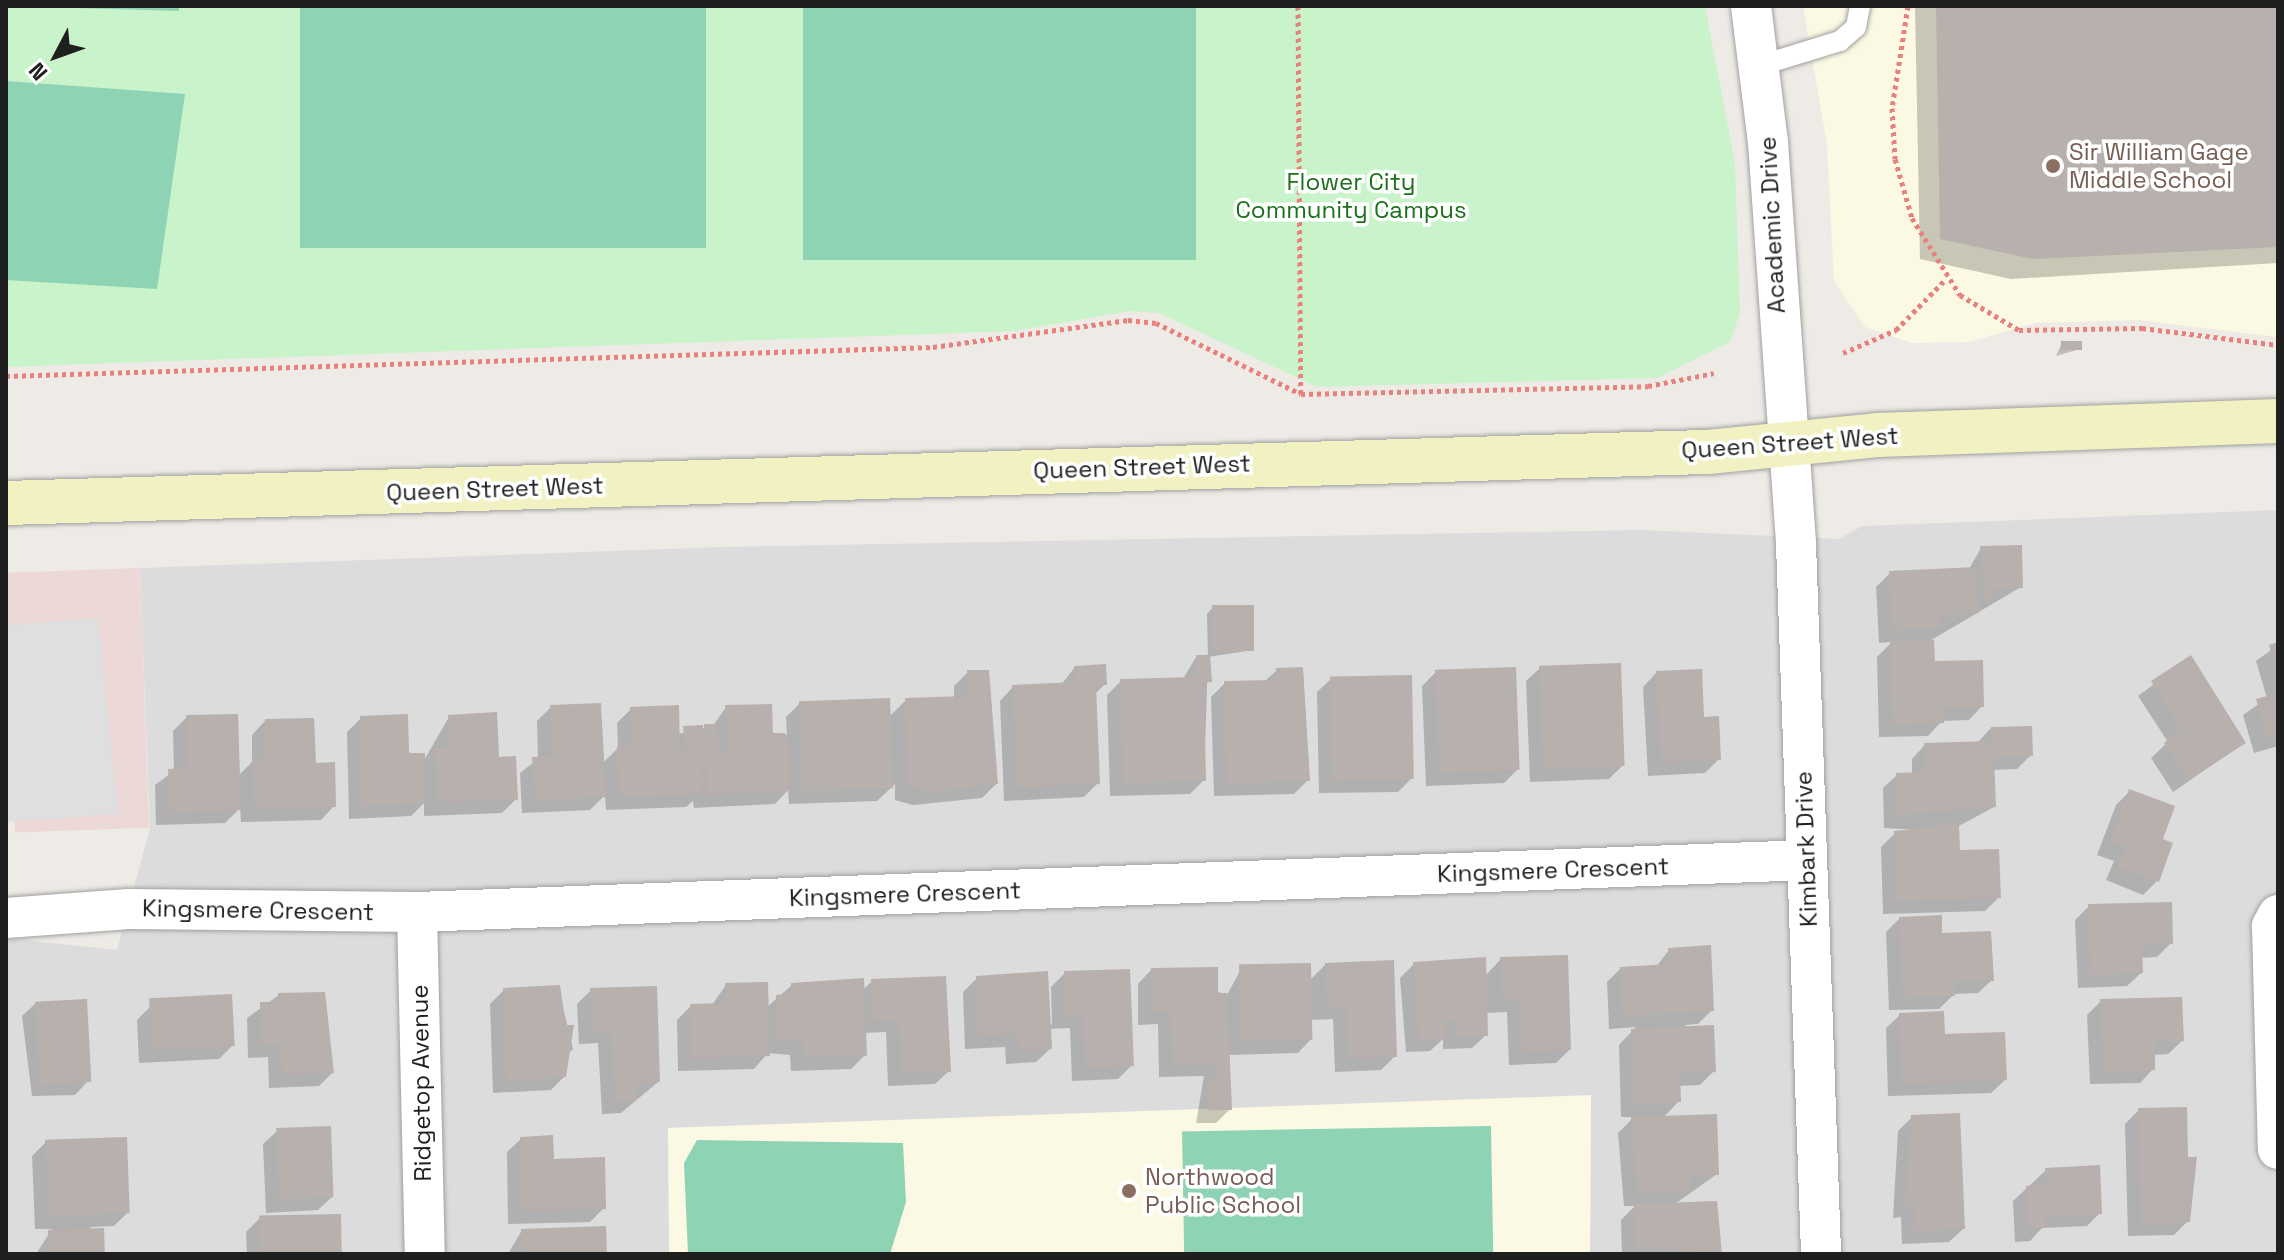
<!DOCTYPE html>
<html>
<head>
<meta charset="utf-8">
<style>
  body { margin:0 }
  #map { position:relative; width:2284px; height:1260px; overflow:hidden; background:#eeebe6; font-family:"Space Grotesk",sans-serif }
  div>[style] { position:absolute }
  .residential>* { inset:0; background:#dddcdc }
  .commercial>* { inset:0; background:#edd8d8; transform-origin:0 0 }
  .education>* { inset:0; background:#fbf9e3 }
  .park>* { inset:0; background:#c9f3ca }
  .pitch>* { inset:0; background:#8ed3b4; transform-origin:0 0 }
  .parking>* { inset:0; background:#dfdfdf }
  .shadow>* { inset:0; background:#0003 }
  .building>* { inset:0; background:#b7b0ac; transform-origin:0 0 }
  .path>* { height:5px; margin-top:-2.5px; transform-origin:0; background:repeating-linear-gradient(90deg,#e8817d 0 4px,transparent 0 8px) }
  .roads { filter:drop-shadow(0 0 2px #a0a0a0) drop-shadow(0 0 2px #a0a0a0) }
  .lane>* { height:20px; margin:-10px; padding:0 10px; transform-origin:10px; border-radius:10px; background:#fff }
  .street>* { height:40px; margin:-20px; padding:0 20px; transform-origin:20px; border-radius:20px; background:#fff }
  .secondary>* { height:44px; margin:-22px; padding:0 22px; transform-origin:22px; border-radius:22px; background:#f2f1c1 }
  .dots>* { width:22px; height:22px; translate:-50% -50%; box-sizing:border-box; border:4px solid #fff; border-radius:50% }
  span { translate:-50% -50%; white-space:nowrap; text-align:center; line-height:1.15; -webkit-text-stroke:7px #fff; paint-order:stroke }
  .education-label { font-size:24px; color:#785e54 }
  .left { translate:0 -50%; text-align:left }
  .park-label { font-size:24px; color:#1a701b }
  .street-label { font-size:24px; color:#1f1f1f }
  .frame { position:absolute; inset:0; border:8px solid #1f1f1f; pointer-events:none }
  .north { position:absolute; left:16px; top:16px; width:80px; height:80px; -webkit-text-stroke:6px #fff; paint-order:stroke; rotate:229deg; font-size:22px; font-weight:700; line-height:32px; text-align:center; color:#1f1f1f }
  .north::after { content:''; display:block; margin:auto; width:28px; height:36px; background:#1f1f1f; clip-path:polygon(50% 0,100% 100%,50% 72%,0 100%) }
</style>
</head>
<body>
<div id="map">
  <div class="residential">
    <i style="clip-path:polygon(2278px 510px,2278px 1254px,1590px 1254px,1591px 1096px,669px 1128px,669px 1254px,6px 1254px,6px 938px,117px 950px,150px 828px,140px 568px,723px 547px,1639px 530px,1839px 539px,1862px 526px)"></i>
  </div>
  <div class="commercial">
    <i style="left:140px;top:568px;width:260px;height:134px;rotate:88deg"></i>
  </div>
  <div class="education">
    <i style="clip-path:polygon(1803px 6px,2278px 6px,2278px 337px,2138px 320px,2035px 323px,1969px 342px,1912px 343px,1865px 327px,1834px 281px,1827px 144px)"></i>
    <i style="clip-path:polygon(1591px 1095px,1590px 1254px,669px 1254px,668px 1128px)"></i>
  </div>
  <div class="park">
    <i style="clip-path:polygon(6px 6px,1705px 6px,1735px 163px,1740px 313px,1730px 342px,1657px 378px,1317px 387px,1159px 313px,1131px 311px,1015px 331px,6px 367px)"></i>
  </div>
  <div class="pitch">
    <i style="clip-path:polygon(6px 6px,179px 6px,179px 11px)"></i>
    <i style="left:300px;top:6px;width:406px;height:242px"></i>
    <i style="left:803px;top:6px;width:393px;height:254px"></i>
    <i style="clip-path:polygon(6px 81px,185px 94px,157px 289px,6px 280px)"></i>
    <i style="left:1491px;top:1126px;width:128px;height:309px;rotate:89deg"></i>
    <i style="clip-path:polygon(697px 1140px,903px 1143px,906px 1202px,890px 1254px,688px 1254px,684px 1163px)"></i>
  </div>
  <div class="parking">
    <i style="clip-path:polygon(98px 618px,118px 814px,6px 822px,6px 625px)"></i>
  </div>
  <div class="shadow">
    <i style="clip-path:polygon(1915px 6px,2278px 6px,2278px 263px,2011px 279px,1920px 259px)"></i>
    <i style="clip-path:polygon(2062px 343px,2080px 349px,2056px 356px)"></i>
    <i style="clip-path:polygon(1981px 548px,2021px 587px,1928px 642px,1933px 663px,1982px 706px,1969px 720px,1942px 721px,1928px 736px,1879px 737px,1877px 657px,1892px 642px,1879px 643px,1876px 587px,1890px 573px,1969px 569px)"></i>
    <i style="clip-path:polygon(1213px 607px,1253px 650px,1208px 657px,1204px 780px,1190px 794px,1110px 796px,1107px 695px,1121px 681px,1183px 679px,1196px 657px,1208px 657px,1207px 614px)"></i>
    <i style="clip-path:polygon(2278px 645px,2278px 746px,2254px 753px,2243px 715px,2267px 698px,2256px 661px)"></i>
    <i style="clip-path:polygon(2190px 658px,2244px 743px,2173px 792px,2151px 758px,2168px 742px,2138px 696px)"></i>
    <i style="clip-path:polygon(1075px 667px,1105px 684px,1094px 695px,1098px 783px,1084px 797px,1004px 801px,1000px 701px,1013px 687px,1061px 685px)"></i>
    <i style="clip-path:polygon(1540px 668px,1623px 765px,1609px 779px,1530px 782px,1526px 681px)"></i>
    <i style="clip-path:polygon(1277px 670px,1308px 780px,1294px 794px,1214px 796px,1211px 697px,1225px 683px,1264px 682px)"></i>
    <i style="clip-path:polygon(968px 672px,996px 784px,982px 798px,913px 805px,895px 800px,895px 784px,877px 801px,789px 804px,788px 790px,775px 804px,694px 808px,693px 801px,686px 807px,606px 810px,605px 795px,590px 810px,522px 813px,520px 773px,538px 759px,537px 721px,551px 707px,602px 764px,618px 748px,617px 723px,631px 709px,678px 734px,713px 726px,726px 707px,771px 735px,787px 735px,786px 717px,800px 703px,889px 717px,906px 700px,954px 698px,954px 686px)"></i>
    <i style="clip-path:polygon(1436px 672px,1518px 769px,1504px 783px,1426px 786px,1422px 686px)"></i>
    <i style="clip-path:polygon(1656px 673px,1719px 759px,1705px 773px,1648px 776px,1643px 687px)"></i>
    <i style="clip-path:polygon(1331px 679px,1412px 778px,1398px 792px,1319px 793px,1317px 692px)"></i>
    <i style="clip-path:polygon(187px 717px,238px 776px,252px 762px,252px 735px,265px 721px,314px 765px,334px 806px,321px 820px,241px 822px,240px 808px,225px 823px,156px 825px,155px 785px,174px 771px,173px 731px)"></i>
    <i style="clip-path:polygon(449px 717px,497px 759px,516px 799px,502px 813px,424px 816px,424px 803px,411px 816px,349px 819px,347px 732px,361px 718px,423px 762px)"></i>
    <i style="clip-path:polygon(1991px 728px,2031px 755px,2017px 769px,1993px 770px,1994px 807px,1957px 827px,1958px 852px,1999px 897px,1985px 911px,1883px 914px,1881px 847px,1895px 833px,1920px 830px,1884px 828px,1883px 788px,1897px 775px,1912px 774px,1912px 759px,1925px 745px,1978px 742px)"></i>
    <i style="clip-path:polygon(2130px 791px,2157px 881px,2143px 895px,2106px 880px,2114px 861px,2097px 855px,2116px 805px)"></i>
    <i style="clip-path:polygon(2089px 906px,2171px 943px,2157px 957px,2140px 958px,2141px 973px,2127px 986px,2078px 988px,2075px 920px)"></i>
    <i style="clip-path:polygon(1900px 918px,1941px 935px,1992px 980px,1978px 993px,1954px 994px,1939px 1009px,1889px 1010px,1886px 932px)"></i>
    <i style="clip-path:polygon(1669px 950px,1712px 1010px,1698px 1024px,1685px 1025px,1714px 1071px,1700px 1085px,1679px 1086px,1679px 1101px,1663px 1118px,1717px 1174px,1675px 1204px,1715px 1203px,1719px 1254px,1622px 1254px,1621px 1220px,1635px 1206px,1624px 1206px,1618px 1133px,1634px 1117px,1621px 1117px,1619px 1045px,1636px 1027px,1609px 1029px,1607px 982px,1620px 969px,1656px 967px)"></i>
    <i style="clip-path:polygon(1501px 959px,1569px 1050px,1556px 1063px,1509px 1065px,1507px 1012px,1486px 1013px,1486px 1035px,1472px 1048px,1443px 1049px,1443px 1039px,1430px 1051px,1406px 1052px,1400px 978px,1414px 964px,1485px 976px)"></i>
    <i style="clip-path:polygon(1326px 964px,1395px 1056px,1381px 1070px,1335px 1072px,1333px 1019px,1311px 1020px,1311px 1039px,1298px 1053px,1228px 1055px,1230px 1109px,1216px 1123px,1196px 1123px,1204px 1076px,1159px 1077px,1158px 1024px,1138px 1025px,1138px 984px,1151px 970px,1227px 995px,1240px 971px,1309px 981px)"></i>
    <i style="clip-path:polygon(1065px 973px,1132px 1065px,1118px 1079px,1072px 1081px,1070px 1028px,1049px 1029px,1050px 1049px,1036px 1062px,1006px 1064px,1005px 1047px,965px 1049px,963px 992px,977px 978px,1052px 1025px,1051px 987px)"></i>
    <i style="clip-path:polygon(872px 981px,949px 1071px,935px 1084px,888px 1086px,886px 1032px,864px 1033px,865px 1055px,851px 1069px,791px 1071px,790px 1055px,768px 1053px,754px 1069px,678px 1071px,677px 1020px,691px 1006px,712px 1005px,726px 985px,767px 1007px,792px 985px,863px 990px)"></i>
    <i style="clip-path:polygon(558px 987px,573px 1049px,563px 1059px,564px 1077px,551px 1090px,493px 1093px,490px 1004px,504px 990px)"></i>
    <i style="clip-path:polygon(591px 990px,658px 1082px,621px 1113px,602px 1114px,598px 1043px,579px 1044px,577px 1004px)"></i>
    <i style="clip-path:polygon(279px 995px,332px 1073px,319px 1086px,269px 1088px,268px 1057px,248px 1058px,247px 1018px)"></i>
    <i style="clip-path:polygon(2101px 1001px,2182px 1041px,2168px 1054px,2153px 1055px,2153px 1069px,2140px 1083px,2090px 1084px,2087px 1015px)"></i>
    <i style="clip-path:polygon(36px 1003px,88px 1081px,75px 1095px,32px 1096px,22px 1016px)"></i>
    <i style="clip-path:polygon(151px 1006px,233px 1045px,219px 1059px,139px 1063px,137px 1020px)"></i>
    <i style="clip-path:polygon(1900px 1015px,1943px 1036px,2005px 1080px,1991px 1093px,1888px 1096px,1886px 1028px)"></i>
    <i style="clip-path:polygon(2139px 1110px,2188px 1221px,2174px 1235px,2128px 1236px,2125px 1124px)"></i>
    <i style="clip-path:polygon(1912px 1117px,1963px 1229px,1949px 1242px,1902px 1244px,1901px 1217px,1893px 1218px,1898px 1131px)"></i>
    <i style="clip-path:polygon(277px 1131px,332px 1197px,318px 1210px,266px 1213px,263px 1144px)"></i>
    <i style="clip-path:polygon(521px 1139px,552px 1161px,604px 1208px,590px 1222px,508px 1224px,507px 1152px)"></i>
    <i style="clip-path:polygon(46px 1142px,128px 1212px,114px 1226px,90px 1227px,103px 1254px,36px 1254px,52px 1229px,35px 1229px,32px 1156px)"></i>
    <i style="clip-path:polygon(2046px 1170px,2100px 1213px,2087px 1226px,2042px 1228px,2030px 1241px,2015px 1242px,2013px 1201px)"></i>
    <i style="clip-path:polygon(260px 1218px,340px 1254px,247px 1254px,246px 1232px)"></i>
    <i style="clip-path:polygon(522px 1230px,605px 1254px,508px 1254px)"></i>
  </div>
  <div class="building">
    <i style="clip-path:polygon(1936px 6px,2278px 6px,2278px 247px,2033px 259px,1940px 239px)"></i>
    <i style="left:2061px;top:341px;width:21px;height:9px"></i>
    <i style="clip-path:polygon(2022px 545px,2023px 588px,1992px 589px,1992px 601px,1984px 602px,1980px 546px)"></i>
    <i style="clip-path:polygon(1976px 567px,1979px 613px,1938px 616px,1945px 628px,1892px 630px,1889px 571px)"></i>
    <i style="left:1212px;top:605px;width:42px;height:46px"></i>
    <i style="clip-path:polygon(1934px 640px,1935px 661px,1983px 660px,1984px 707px,1944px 708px,1944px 723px,1892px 725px,1890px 641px)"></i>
    <i style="clip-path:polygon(2278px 642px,2278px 675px,2277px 675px,2269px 645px)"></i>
    <i style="clip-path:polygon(1196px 655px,1210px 655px,1212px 682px,1204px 683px,1206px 781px,1123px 783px,1120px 679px,1196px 677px)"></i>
    <i style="clip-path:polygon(2191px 655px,2246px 743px,2188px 780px,2164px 743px,2182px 731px,2151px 681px)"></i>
    <i style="left:1621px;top:663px;width:103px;height:82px;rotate:88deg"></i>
    <i style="clip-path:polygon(1106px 664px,1107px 685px,1096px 685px,1100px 784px,1017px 788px,1012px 685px,1075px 682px,1074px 666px)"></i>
    <i style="clip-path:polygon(1303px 667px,1310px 781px,1227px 783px,1224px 681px,1276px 680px,1276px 668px)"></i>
    <i style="left:1516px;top:667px;width:103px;height:81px;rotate:88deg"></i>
    <i style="clip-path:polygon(1702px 669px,1704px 717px,1719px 716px,1721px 760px,1661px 763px,1656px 671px)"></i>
    <i style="clip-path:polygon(967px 670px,989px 670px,998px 784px,926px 793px,926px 787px,908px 787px,905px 698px,968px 696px)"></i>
    <i style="left:1412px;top:675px;width:104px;height:82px;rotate:89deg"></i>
    <i style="clip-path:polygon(2278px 693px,2278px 738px,2268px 741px,2256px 699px)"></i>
    <i style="left:890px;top:698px;width:90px;height:91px;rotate:88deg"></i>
    <i style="clip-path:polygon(601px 703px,606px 797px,535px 800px,532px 757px,552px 756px,550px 705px)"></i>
    <i style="clip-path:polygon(772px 704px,773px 733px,785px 733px,789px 742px,790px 791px,707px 795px,704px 724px,716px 724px,720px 751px,727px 751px,725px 705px)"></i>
    <i style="clip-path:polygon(679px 705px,680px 752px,686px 752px,683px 726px,703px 725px,702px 794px,619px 798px,617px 746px,632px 746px,630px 707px)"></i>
    <i style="clip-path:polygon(497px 712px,499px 757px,516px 756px,518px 800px,437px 803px,435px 748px,450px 747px,448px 715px)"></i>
    <i style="clip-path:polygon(238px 714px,241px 810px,169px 813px,168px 769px,187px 768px,186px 715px)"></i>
    <i style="clip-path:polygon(408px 714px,409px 753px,425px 753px,426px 803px,362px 806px,360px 716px)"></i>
    <i style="clip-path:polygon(314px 718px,316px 763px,335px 762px,336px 807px,254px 810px,252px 759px,266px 759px,265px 719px)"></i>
    <i style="clip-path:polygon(2032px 726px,2033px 756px,1994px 757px,1996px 807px,1897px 815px,1896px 773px,1925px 772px,1924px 743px,1991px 741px,1991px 727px)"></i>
    <i style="clip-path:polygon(2129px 789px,2175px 806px,2163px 839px,2173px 843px,2159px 882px,2118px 867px,2126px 847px,2110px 841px)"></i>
    <i style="clip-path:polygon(1959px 824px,1960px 850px,1999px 849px,2001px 898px,1896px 901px,1894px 831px)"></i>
    <i style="clip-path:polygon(2172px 902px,2173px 944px,2142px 945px,2143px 973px,2091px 975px,2088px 904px)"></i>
    <i style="clip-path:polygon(1942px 915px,1942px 933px,1991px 931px,1994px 981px,1954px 982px,1955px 996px,1902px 998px,1899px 917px)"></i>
    <i style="clip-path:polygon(1711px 945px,1714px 1011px,1622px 1016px,1620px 967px,1669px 964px,1668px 948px)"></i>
    <i style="clip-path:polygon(1568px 955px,1571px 1050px,1522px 1052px,1520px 1000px,1502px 1000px,1500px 957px)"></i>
    <i style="clip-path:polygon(1486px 957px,1488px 1036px,1456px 1036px,1456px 1020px,1445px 1020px,1446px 1039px,1419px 1039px,1413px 962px)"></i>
    <i style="clip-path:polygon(1394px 960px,1397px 1057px,1348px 1059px,1346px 1006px,1326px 1007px,1325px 963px)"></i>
    <i style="left:1311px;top:963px;width:77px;height:72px;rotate:89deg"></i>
    <i style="clip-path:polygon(1218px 967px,1218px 993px,1227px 993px,1232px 1110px,1209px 1110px,1208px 1081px,1217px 1080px,1217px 1063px,1172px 1064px,1171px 1011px,1151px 1012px,1151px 968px)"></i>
    <i style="clip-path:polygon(1130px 969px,1134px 1066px,1085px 1068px,1083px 1015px,1066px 1016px,1064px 971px)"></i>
    <i style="clip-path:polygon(1048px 971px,1052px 1049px,1019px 1051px,1018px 1034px,978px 1036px,976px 976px)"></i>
    <i style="clip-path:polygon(946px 976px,951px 1072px,901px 1074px,899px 1020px,873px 1020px,871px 979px)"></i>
    <i style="clip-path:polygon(864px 978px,867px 1056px,804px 1058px,803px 1042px,778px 1040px,776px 995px,791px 994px,791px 983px)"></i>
    <i style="clip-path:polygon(768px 982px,770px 1056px,691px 1059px,690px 1004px,726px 1003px,725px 983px)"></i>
    <i style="clip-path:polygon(560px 985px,566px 1025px,574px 1025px,566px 1077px,506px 1081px,503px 988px)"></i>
    <i style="clip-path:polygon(657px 986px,660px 1082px,636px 1083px,637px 1100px,615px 1101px,611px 1030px,592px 1031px,590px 988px)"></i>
    <i style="clip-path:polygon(325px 992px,334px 1073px,282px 1075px,281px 1045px,261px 1045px,260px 1002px,278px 1002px,278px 993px)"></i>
    <i style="left:232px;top:994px;width:52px;height:83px;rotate:87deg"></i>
    <i style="clip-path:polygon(2182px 997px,2184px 1041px,2155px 1042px,2155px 1070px,2103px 1072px,2100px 999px)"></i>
    <i style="left:87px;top:999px;width:83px;height:52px;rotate:87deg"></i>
    <i style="clip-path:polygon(1944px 1011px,1945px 1034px,2005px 1032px,2007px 1080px,1901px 1084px,1899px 1013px)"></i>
    <i style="clip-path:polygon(1714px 1025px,1716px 1072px,1680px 1074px,1681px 1102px,1634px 1104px,1631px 1029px)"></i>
    <i style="clip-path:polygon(2187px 1107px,2188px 1157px,2197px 1157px,2190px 1222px,2141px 1223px,2138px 1108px)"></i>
    <i style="clip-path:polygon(1960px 1113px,1965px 1229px,1915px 1231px,1914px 1205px,1905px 1205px,1911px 1115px)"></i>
    <i style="clip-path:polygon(1717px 1114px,1719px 1175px,1691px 1175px,1691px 1191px,1637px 1193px,1631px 1117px)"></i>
    <i style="left:331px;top:1126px;width:71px;height:55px;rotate:88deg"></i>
    <i style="clip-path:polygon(553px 1135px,554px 1159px,605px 1157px,606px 1209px,521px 1211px,520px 1137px)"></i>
    <i style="left:127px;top:1137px;width:76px;height:82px;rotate:88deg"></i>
    <i style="clip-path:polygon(2100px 1165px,2102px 1214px,2045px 1216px,2045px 1228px,2028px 1229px,2026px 1186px,2046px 1185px,2045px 1168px)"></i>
    <i style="clip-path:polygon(1717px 1201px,1722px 1254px,1635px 1247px,1634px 1204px)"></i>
    <i style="left:341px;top:1214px;width:40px;height:82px;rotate:89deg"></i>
    <i style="left:606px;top:1226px;width:28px;height:85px;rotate:88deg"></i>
    <i style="left:104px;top:1228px;width:26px;height:56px;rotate:88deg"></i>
  </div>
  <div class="path">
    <i style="left:1298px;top:6px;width:388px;rotate:89.6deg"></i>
    <i style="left:1908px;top:6px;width:103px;rotate:98.9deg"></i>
    <i style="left:1892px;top:108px;width:51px;rotate:86.6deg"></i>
    <i style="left:1895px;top:159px;width:61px;rotate:73.9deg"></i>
    <i style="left:1912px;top:218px;width:91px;rotate:58.1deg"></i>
    <i style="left:1960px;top:295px;width:69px;rotate:30.7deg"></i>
    <i style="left:2019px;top:330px;width:123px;rotate:-0.9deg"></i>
    <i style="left:2142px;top:328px;width:137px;rotate:7.1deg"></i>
    <i style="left:1843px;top:353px;width:58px;rotate:-23.5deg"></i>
    <i style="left:1896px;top:330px;width:70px;rotate:-45.6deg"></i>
    <i style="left:6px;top:376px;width:927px;rotate:-1.79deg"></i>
    <i style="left:933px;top:347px;width:197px;rotate:-7.9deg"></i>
    <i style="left:1128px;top:320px;width:28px;rotate:6deg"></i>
    <i style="left:1156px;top:323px;width:161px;rotate:26.1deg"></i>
    <i style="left:1301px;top:394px;width:347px;rotate:-1.3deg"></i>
    <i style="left:1648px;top:386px;width:67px;rotate:-11.1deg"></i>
  </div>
  <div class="roads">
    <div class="lane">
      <i style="left:1762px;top:65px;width:82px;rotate:-17.1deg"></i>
      <i style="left:1840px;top:41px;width:21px;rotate:-41deg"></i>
      <i style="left:1856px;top:27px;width:21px;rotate:-79deg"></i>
    </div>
    <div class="street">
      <i style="left:1751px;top:6px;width:137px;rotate:82.9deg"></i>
      <i style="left:1768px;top:142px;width:403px;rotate:86deg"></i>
      <i style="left:1796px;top:544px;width:710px;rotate:87.98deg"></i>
      <i style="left:417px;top:912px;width:342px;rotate:88.7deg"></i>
      <i style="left:2278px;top:915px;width:13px;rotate:119deg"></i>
      <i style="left:2272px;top:926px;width:223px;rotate:88.5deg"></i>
      <i style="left:6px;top:918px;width:123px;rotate:-4.2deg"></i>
      <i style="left:129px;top:909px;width:288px;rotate:0.6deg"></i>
      <i style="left:417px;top:912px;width:1390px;rotate:-2.14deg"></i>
    </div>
    <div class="secondary">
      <i style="left:6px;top:503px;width:1703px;rotate:-1.72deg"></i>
      <i style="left:1708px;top:452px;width:170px;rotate:-5.7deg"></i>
      <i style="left:1877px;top:435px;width:401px;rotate:-2deg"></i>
    </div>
  </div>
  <div class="dots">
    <i style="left:2053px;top:166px;background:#8d6e63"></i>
    <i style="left:1129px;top:1191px;background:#8d6e63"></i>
  </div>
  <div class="education-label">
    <span class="left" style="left:2069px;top:166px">Sir William Gage<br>Middle School</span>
    <span class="left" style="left:1145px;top:1191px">Northwood<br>Public School</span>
  </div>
  <div class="park-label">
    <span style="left:1351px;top:196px">Flower City<br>Community Campus</span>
  </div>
  <div class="street-label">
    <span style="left:1772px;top:225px;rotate:-93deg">Academic Drive</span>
    <span style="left:1790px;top:443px;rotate:-4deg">Queen Street West</span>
    <span style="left:1142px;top:467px;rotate:-2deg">Queen Street West</span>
    <span style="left:495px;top:489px;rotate:-2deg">Queen Street West</span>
    <span style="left:1806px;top:849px;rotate:-92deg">Kimbark Drive</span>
    <span style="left:1553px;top:870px;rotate:-2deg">Kingsmere Crescent</span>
    <span style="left:905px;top:894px;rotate:-2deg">Kingsmere Crescent</span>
    <span style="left:258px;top:910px;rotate:1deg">Kingsmere Crescent</span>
    <span style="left:421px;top:1083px;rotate:-91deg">Ridgetop Avenue</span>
  </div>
  <div class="frame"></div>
  <div class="north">N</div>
</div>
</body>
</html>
